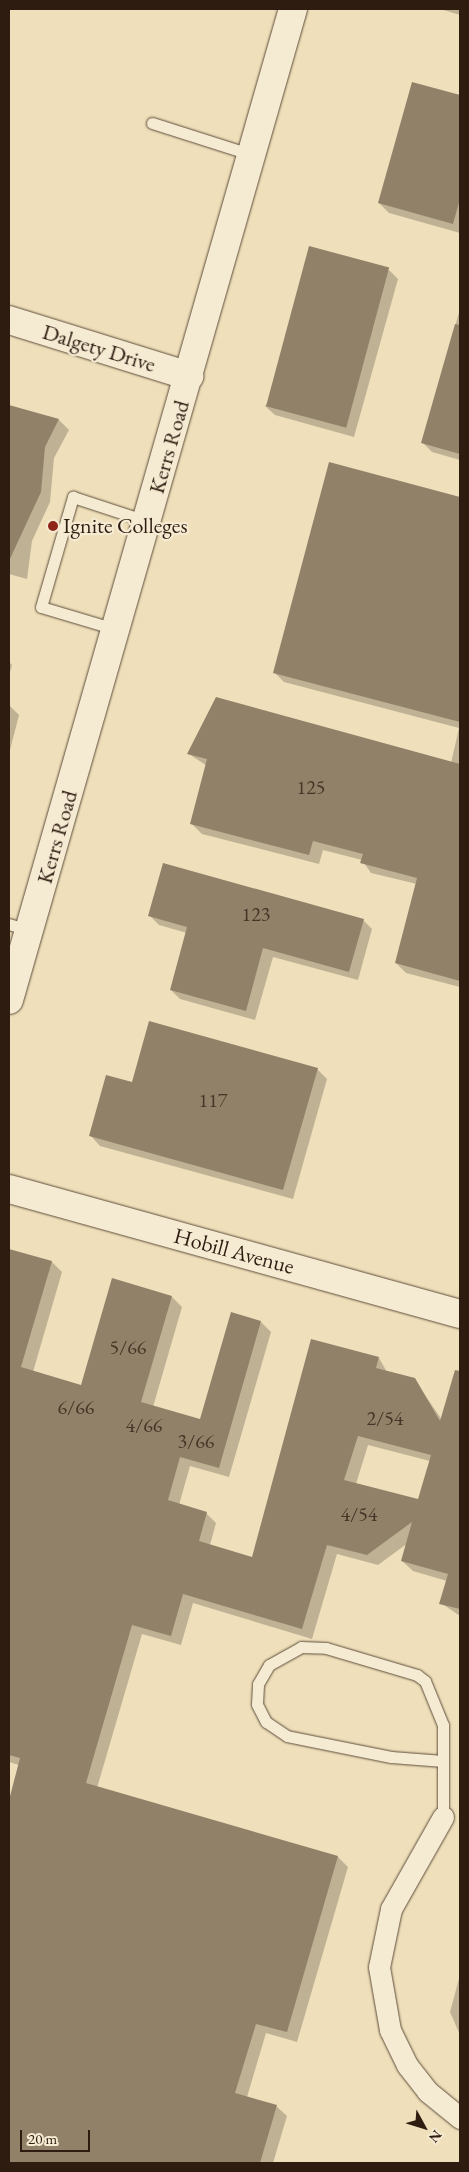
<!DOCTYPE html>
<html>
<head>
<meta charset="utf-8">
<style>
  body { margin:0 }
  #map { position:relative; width:469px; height:2172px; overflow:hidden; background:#efdfba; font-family:"EB Garamond",serif }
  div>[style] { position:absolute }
  .shadow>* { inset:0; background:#0003 }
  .building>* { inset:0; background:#928169; transform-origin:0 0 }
  .roads { filter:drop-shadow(0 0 1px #5e4d3b) drop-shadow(0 0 1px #5e4d3b) }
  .service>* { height:11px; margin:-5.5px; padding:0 5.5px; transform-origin:5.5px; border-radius:5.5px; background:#f5ead2 }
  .minor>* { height:21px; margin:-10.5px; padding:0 10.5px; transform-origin:10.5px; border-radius:10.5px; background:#f5ead2 }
  .tertiary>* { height:28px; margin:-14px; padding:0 14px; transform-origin:14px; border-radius:14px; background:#f5ead2 }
  .secondary>* { height:28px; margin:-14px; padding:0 14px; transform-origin:14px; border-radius:14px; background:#f5ead2 }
  .dots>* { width:14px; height:14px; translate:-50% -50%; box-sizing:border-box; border:2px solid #f5ead2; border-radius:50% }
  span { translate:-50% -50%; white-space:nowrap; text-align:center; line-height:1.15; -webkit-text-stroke:4.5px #f5ead2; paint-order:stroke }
  .number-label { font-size:20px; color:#473527 }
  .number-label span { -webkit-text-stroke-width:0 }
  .street-label { font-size:22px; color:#2e1c11 }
  .poi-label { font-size:22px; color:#2e1c11 }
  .left { translate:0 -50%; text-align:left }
  .frame { position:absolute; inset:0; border:10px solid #2e1c11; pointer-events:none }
  .north { position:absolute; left:399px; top:2102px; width:50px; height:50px; -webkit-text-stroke:4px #f5ead2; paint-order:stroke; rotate:129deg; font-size:14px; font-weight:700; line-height:20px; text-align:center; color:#2e1c11 }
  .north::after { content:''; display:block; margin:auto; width:18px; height:22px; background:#2e1c11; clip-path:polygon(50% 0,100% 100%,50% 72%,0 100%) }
  .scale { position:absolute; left:20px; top:2130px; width:70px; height:22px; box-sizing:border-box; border:2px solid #2e1c11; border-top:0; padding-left:6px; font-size:15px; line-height:18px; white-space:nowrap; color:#2e1c11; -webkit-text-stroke:4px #f5ead2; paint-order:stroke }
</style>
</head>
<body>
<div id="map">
  <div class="shadow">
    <i style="clip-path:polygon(440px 9px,460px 9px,460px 15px)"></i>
    <i style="clip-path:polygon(412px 84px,460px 97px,460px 233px,389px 213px,379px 203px)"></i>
    <i style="clip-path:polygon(389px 270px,398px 279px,354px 437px,275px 415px,265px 406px)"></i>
    <i style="clip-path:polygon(460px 309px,460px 460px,432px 452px,422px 442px)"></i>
    <i style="clip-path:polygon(9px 406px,59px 420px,69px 430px,54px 458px,50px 502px,32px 541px,27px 579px,9px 574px)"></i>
    <i style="clip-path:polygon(330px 464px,460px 499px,460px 987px,406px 973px,396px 963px,417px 884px,371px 873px,362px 860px,323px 850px,319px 864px,202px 834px,192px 824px,207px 766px,189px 754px,451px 763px,459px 728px,284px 682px,274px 672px)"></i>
    <i style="clip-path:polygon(9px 662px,12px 665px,9px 676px)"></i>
    <i style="clip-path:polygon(9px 705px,19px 715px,9px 754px)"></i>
    <i style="clip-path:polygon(150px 916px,363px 920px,372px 929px,358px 980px,273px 957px,255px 1020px,180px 999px,171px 990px,187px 933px,159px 925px)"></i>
    <i style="clip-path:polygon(317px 1069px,327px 1079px,293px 1199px,100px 1146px,91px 1136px,133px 1083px)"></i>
    <i style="clip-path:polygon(evenodd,9px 1250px,52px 1262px,62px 1272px,33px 1372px,82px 1386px,172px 1297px,182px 1307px,153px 1407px,201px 1421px,261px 1322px,271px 1332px,229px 1477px,190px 1466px,179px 1505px,206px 1513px,216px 1523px,210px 1545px,253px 1558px,379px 1358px,387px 1372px,414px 1379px,442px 1420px,454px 1376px,460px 1378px,460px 1616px,441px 1603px,447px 1581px,413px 1571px,402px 1561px,408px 1543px,378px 1565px,337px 1554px,312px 1639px,193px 1603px,181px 1645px,142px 1634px,97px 1788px,338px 1857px,348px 1867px,297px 2042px,266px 2033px,247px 2097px,276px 2106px,287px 2116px,273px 2163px,9px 2163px,9px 1805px,19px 1765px,9px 1762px,9px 1250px,368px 1445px,430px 1461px,419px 1501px,356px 1484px,368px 1445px)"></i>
    <i style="clip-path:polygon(460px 1975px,460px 2035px,450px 2012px)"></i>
  </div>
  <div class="building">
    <i style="clip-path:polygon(412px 82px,460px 95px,460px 199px,453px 224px,378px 203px)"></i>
    <i style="left:309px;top:246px;width:83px;height:166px;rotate:15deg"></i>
    <i style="clip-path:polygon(455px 324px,460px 325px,460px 454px,421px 443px)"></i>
    <i style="clip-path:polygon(9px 405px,59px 419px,45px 447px,41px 492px,9px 561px)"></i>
    <i style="clip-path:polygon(329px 462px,460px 497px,460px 722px,273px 673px)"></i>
    <i style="clip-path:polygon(216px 697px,460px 764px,460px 981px,395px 963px,417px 878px,360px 863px,363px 854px,313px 841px,309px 855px,190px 824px,207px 759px,187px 754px)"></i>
    <i style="clip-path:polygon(163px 863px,364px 919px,349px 972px,263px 948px,246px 1011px,170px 990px,187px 927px,148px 916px)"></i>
    <i style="clip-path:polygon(149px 1021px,318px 1068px,283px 1190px,89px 1136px,106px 1075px,132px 1082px)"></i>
    <i style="clip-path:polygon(evenodd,9px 1249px,52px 1261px,21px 1367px,81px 1385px,112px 1278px,172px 1296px,141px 1402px,200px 1419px,231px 1312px,261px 1321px,219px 1468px,180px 1457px,168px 1500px,207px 1512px,199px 1541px,252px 1557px,311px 1339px,379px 1357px,376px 1368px,415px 1378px,440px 1421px,455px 1370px,460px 1371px,460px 1609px,439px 1604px,448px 1574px,401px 1561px,412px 1522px,367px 1555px,327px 1545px,302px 1629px,183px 1594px,171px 1636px,132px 1625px,86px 1783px,338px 1856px,287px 2032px,256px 2024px,235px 2093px,277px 2105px,260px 2163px,9px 2163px,9px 1800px,20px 1758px,9px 1755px,9px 1249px,358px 1436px,431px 1455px,418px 1499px,344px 1480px,358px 1436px)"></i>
  </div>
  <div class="roads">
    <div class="service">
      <i style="left:152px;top:123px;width:105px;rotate:17.7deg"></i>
      <i style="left:115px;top:629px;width:77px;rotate:-163.4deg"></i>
      <i style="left:41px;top:607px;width:115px;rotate:-73.8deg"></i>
      <i style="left:73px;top:497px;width:77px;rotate:18.2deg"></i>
      <i style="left:9px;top:924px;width:21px;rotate:17deg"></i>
      <i style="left:443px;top:1761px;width:52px;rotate:-175.6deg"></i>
      <i style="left:391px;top:1757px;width:106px;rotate:-168.6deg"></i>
      <i style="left:287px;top:1736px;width:25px;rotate:-146deg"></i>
      <i style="left:266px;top:1722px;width:20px;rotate:-117deg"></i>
      <i style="left:257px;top:1704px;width:20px;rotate:-87deg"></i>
      <i style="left:258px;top:1684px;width:22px;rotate:-60deg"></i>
      <i style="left:269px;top:1665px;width:37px;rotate:-29deg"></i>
      <i style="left:301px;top:1647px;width:25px;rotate:2deg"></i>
      <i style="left:326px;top:1648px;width:95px;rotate:16.5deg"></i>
      <i style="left:417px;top:1675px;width:10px;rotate:37deg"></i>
      <i style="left:425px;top:1681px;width:48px;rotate:67.8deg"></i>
      <i style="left:443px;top:1725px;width:92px;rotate:90deg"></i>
    </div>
    <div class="minor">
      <i style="left:443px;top:1817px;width:106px;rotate:119.5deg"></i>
      <i style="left:391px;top:1909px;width:59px;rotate:101.7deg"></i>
      <i style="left:379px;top:1967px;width:64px;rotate:80.1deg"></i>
      <i style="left:390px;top:2030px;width:39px;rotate:64deg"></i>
      <i style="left:407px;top:2065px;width:33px;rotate:52deg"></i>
      <i style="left:427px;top:2091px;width:43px;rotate:39.3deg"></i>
    </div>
    <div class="tertiary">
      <i style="left:9px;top:1189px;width:468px;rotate:15.5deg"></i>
    </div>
    <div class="secondary">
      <i style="left:9px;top:320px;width:189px;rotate:17.3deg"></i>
      <i style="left:9px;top:1000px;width:1031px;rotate:-74.01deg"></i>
    </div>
  </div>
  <div class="dots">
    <i style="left:53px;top:526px;background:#8f2418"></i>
  </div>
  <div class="number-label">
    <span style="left:311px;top:787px">125</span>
    <span style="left:256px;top:914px">123</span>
    <span style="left:213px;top:1100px">117</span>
    <span style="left:128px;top:1347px">5/66</span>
    <span style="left:76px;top:1407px">6/66</span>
    <span style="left:385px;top:1418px">2/54</span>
    <span style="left:144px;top:1425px">4/66</span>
    <span style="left:196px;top:1441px">3/66</span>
    <span style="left:359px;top:1514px">4/54</span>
  </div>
  <div class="street-label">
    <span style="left:99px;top:348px;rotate:17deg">Dalgety Drive</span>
    <span style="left:169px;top:447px;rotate:-74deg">Kerrs Road</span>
    <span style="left:57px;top:837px;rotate:-74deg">Kerrs Road</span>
    <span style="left:234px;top:1251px;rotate:15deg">Hobill Avenue</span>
  </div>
  <div class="poi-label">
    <span class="left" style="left:63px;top:526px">Ignite Colleges</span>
  </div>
  <div class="frame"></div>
  <div class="north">N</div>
  <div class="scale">20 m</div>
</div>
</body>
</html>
